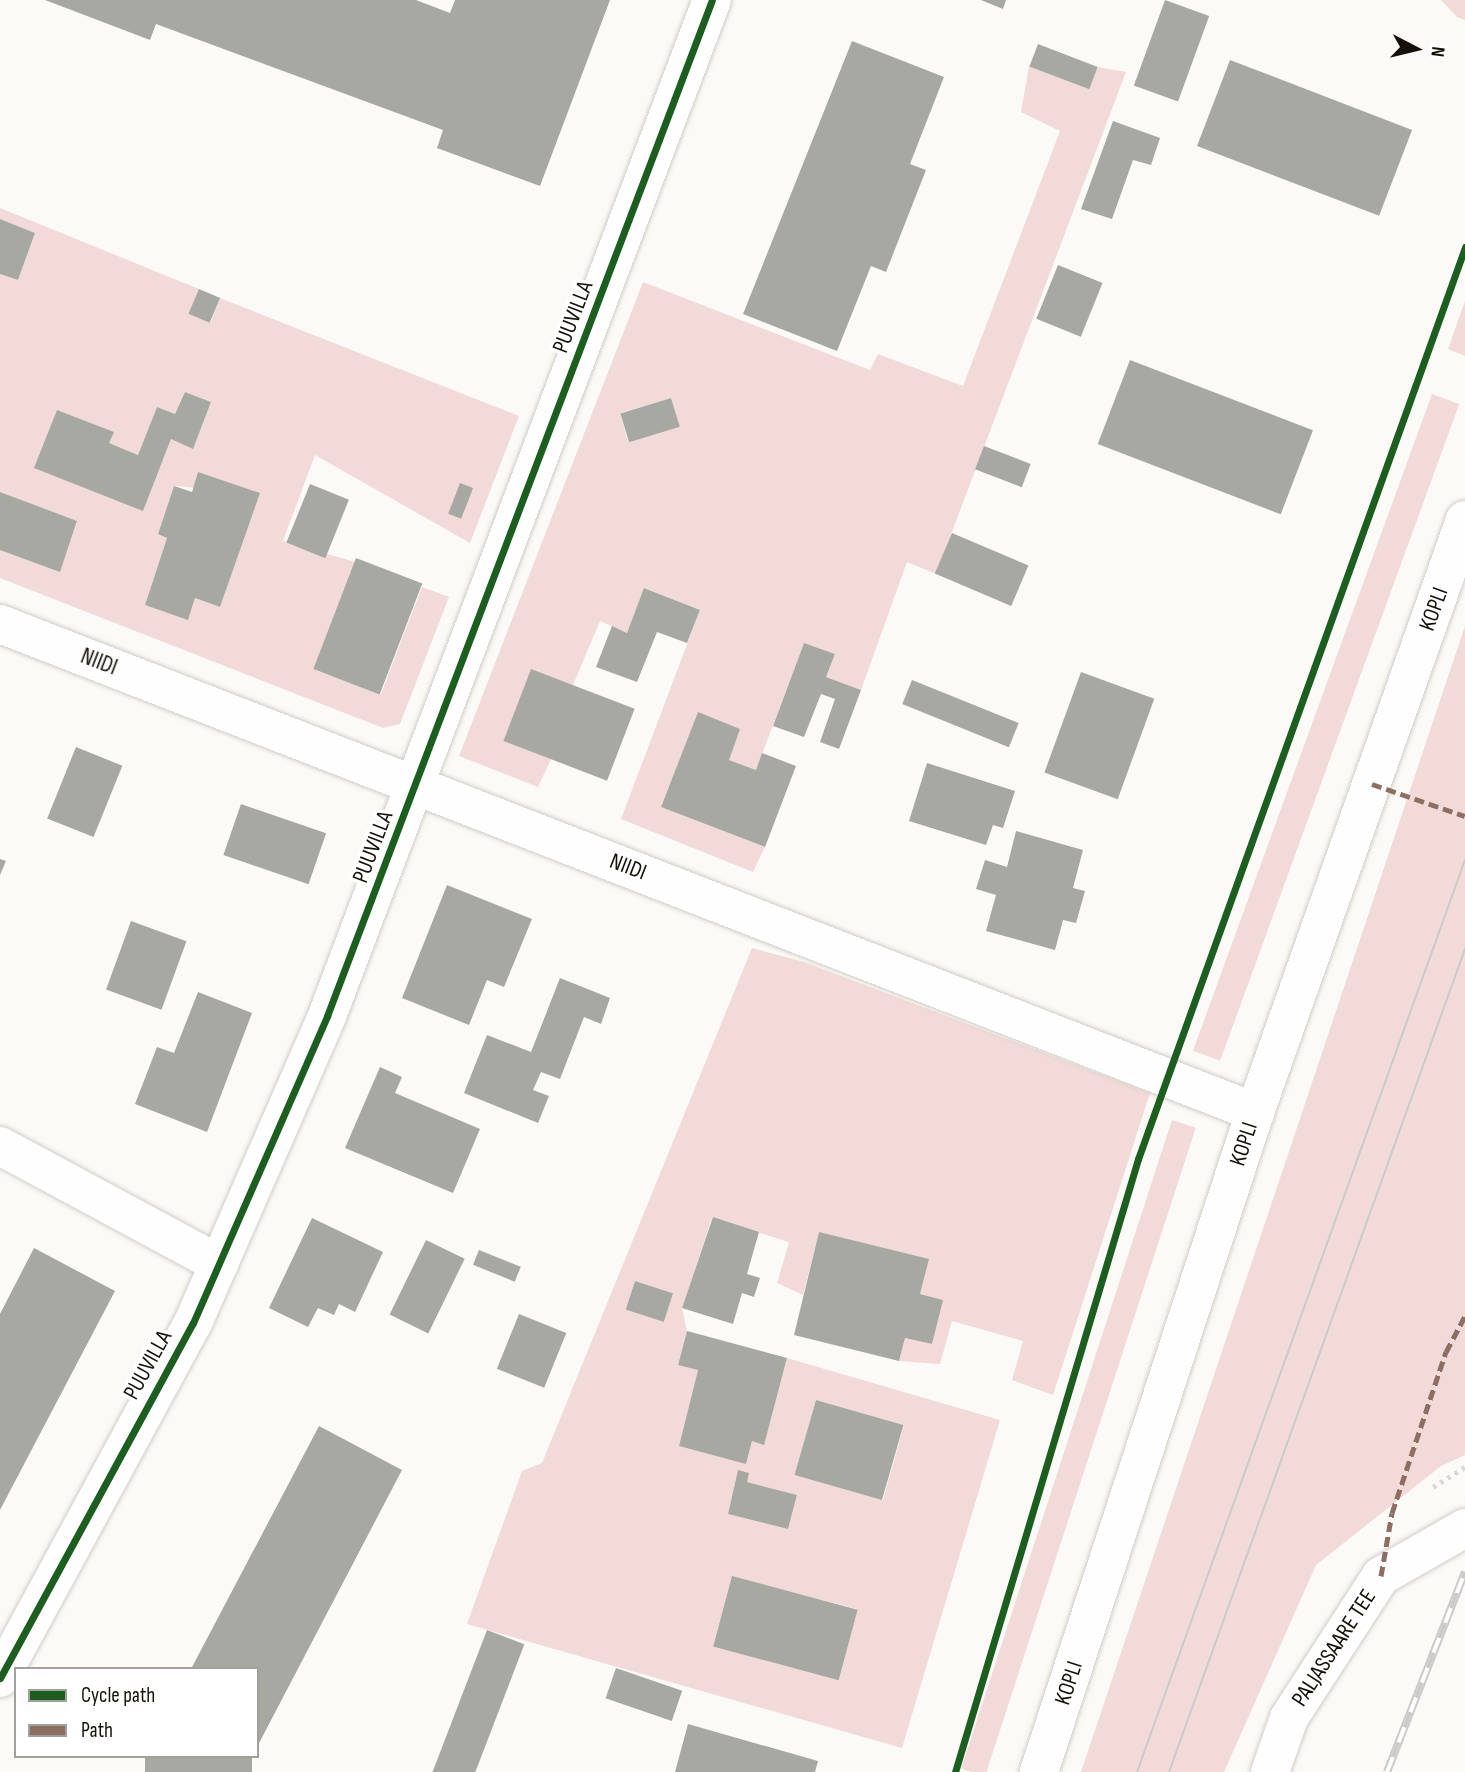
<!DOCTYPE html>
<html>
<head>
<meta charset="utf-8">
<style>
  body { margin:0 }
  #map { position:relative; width:1465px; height:1772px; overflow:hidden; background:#fcfaf7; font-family:"Sofia Sans Condensed",sans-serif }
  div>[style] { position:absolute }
  .green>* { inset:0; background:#f2dad9; transform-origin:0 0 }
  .building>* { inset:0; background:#a7a8a1; transform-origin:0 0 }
  .path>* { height:4.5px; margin-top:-2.25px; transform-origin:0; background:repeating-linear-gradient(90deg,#dad9d8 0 3.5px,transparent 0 8.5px) }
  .roads { filter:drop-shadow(0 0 2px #d1cdc7) drop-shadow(0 0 2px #d1cdc7) }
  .minor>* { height:38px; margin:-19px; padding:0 19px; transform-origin:19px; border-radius:19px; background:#fffefe }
  .tram>* { height:2px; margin:-1px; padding:0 1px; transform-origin:1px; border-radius:1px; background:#cccac9 }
  .rail>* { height:8px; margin-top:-4px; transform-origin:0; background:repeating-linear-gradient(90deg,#fff 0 16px,#cccac9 0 32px); box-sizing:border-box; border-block:2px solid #cccac9 }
  .quiet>* { height:5px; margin-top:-2.5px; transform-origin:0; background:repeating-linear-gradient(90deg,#8d6e63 0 10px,transparent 0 15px) }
  .cycleway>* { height:7px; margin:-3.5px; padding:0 3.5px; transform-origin:3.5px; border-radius:3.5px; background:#1b5e20 }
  span { translate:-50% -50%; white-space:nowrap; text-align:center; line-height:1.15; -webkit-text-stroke:7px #fff; paint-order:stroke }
  .street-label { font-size:23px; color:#151109 }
  .legend { position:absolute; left:14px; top:1667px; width:245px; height:91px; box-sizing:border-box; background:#fff; border:2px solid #a1a09d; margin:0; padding:9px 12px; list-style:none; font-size:21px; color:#151109 }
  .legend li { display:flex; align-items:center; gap:14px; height:35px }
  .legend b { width:35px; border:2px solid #a1a09d }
  .north { position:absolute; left:1381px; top:14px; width:70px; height:70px; -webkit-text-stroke:5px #fff; paint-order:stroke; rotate:97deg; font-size:19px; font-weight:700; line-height:28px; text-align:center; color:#151109 }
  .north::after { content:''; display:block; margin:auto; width:24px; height:32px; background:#151109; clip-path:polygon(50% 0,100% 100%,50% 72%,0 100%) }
</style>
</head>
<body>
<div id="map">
  <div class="green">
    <i style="clip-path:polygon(1441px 0,1465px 0,1465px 20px,1457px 17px)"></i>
    <i style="clip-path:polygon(evenodd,1029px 66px,1088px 89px,1098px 67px,1126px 72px,936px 574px,907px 562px,861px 690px,826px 677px,835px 654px,804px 643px,756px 770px,729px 760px,698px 713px,661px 807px,765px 847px,753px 872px,621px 819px,700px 610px,645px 588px,627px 633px,600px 621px,573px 685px,531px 670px,504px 741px,551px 759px,538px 787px,459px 756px,643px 282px,870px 370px,878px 354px,963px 386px,1060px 131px,1021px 112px,1029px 66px,671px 398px,679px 426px,628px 442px,620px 413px,671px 398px)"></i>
    <i style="clip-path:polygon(evenodd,0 208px,199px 289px,190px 313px,211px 322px,220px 298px,519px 416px,470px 543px,315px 455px,283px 541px,355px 562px,315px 670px,381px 694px,422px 587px,449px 597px,400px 724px,383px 728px,0 578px,0 550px,60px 571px,77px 522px,0 492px,0 274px,18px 280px,35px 233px,0 219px,0 208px,185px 392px,211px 402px,193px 448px,171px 439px,143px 510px,35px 468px,57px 410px,113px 432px,109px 443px,138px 455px,157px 407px,175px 414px,185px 392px,0 208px,174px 486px,259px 493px,220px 607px,195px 598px,188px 619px,145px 605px,167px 538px,158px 534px,174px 486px,0 208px,472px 488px,462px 518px,451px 513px,472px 488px)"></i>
    <i style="clip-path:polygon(1465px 301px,1465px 356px,1448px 349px)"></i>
    <i style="left:1432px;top:394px;width:29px;height:699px;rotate:20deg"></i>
    <i style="clip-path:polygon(1465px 626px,1465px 1455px,1441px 1466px,1316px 1565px,1224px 1772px,1081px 1772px)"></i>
    <i style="clip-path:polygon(evenodd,752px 948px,804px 962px,1150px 1093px,1053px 1395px,1012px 1380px,1023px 1341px,952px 1321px,940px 1364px,899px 1361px,905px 1338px,932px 1344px,942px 1300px,920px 1294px,819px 1232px,803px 1295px,777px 1283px,789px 1242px,712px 1218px,682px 1308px,687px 1331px,678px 1364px,698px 1370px,679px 1446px,746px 1463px,752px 1441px,764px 1444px,787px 1358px,1000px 1420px,902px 1748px,467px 1624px,522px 1471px,542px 1463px,752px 948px,635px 1281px,673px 1293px,663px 1322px,626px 1309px,635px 1281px,752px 948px,816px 1400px,904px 1425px,883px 1500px,795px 1475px,816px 1400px,752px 948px,738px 1471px,747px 1482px,797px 1495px,788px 1529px,728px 1514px,738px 1471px,752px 948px,732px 1577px,857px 1609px,839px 1679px,713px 1646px,732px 1577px)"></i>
    <i style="left:1172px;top:1120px;width:25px;height:682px;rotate:18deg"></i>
  </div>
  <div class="building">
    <i style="clip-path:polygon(45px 0,416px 0,450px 13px,455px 0,610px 0,540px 186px,437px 148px,443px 130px,156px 24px,150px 40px)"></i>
    <i style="clip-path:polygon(981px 0,1006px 0,1003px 9px)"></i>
    <i style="left:1165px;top:0;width:47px;height:91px;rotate:20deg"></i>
    <i style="clip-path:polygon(852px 41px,944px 77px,910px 164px,926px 170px,886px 272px,871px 266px,837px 351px,743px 314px)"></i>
    <i style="left:1038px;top:44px;width:64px;height:24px;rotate:21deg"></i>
    <i style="left:1230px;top:60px;width:195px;height:92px;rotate:21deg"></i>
    <i style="clip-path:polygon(1113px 121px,1160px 138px,1151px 165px,1133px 160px,1112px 219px,1081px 209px)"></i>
    <i style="clip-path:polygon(0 219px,35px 233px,18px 280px,0 274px)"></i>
    <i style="left:1058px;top:265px;width:48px;height:58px;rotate:22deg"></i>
    <i style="left:199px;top:289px;width:23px;height:27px;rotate:23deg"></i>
    <i style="left:1130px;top:360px;width:196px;height:90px;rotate:21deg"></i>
    <i style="clip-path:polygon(185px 392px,211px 402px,193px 449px,171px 439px,143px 511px,34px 468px,57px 410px,114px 432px,109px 443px,138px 455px,157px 407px,175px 414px)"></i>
    <i style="left:671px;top:398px;width:30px;height:53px;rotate:73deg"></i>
    <i style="left:984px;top:446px;width:50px;height:25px;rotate:21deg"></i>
    <i style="clip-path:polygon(198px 472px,260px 493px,220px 607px,195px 598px,188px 620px,145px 605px,167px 538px,158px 534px,174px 486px,192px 492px)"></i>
    <i style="left:460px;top:483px;width:14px;height:33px;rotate:21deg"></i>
    <i style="left:310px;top:484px;width:42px;height:63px;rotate:22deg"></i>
    <i style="clip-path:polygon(0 492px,77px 521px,60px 572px,0 550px)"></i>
    <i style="left:952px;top:533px;width:83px;height:44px;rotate:23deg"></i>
    <i style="left:356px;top:558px;width:71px;height:119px;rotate:21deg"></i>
    <i style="clip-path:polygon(644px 588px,700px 610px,687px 643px,657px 632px,637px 682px,596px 667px,612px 626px,627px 633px)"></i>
    <i style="clip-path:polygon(804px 643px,835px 654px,826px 677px,861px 690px,839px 749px,820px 742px,835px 699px,821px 694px,804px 737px,773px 726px)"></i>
    <i style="left:531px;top:669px;width:111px;height:77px;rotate:21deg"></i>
    <i style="left:1081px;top:672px;width:78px;height:107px;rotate:20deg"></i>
    <i style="left:912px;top:680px;width:115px;height:26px;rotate:22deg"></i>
    <i style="clip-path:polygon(698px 712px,740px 729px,729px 760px,756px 770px,762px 753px,796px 766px,765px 847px,661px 807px)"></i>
    <i style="left:76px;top:747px;width:50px;height:77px;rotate:22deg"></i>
    <i style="clip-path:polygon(927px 763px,1015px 791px,1003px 828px,993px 825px,986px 845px,909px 821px)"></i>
    <i style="left:241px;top:804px;width:90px;height:54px;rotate:19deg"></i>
    <i style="clip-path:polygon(1016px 831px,1083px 850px,1073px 888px,1085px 891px,1076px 923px,1063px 920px,1055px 950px,986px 931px,996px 895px,976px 889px,985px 860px,1007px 867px)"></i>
    <i style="clip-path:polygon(0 859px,6px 861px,0 875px)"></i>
    <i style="clip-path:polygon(447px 885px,532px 919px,504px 987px,487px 980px,469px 1025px,402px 998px)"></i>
    <i style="left:131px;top:921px;width:59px;height:73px;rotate:20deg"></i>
    <i style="clip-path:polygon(560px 978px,610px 998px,601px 1024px,584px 1017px,560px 1079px,541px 1072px,533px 1090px,549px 1096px,538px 1123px,464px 1093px,487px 1035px,531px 1052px)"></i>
    <i style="clip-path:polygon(198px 992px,252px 1013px,207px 1132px,135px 1104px,157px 1047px,174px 1053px)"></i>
    <i style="clip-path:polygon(380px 1067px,402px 1077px,395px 1093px,480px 1129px,453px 1193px,345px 1148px)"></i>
    <i style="clip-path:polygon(713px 1217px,759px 1232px,747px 1274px,760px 1278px,754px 1297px,742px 1293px,733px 1324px,682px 1308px)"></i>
    <i style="clip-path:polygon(312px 1218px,383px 1252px,355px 1312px,339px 1304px,334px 1315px,318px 1308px,308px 1327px,269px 1308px)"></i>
    <i style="clip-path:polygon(819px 1232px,929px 1259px,920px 1294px,943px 1300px,932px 1344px,905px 1338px,899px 1361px,794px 1335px)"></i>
    <i style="left:426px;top:1240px;width:43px;height:83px;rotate:26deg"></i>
    <i style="clip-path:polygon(34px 1248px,115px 1291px,0 1510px,0 1314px)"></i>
    <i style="left:479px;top:1250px;width:45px;height:16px;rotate:22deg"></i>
    <i style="left:635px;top:1281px;width:40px;height:30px;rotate:18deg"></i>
    <i style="left:519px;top:1314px;width:51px;height:59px;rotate:22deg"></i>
    <i style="clip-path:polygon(687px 1331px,787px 1358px,764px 1445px,752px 1441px,746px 1464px,679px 1446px,698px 1370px,678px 1365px)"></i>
    <i style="left:816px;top:1400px;width:91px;height:78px;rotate:16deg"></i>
    <i style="clip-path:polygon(319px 1426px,402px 1470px,257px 1747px,257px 1669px,191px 1669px)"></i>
    <i style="clip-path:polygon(738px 1470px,749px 1473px,747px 1482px,797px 1495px,788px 1529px,728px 1514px)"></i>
    <i style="left:732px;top:1576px;width:130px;height:73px;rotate:15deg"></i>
    <i style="left:487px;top:1630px;width:40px;height:152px;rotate:21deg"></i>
    <i style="left:616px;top:1668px;width:70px;height:32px;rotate:19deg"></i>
    <i style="clip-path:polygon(688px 1724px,818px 1761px,815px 1772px,675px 1772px)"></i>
    <i style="left:145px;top:1756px;width:107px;height:18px"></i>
  </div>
  <div class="path">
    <i style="left:1433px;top:1487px;width:38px;rotate:-32deg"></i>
  </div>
  <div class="roads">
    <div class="minor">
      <i style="left:0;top:624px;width:1347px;rotate:21.25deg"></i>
      <i style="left:0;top:1146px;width:249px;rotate:28.3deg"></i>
      <i style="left:0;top:1678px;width:404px;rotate:-61.5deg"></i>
      <i style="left:193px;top:1323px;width:335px;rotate:-66.4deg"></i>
      <i style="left:327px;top:1016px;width:1086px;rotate:-69.25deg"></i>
      <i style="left:1039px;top:1772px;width:694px;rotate:-71.88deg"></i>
      <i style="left:1255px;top:1112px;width:628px;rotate:-70.47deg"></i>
      <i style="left:1270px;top:1772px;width:57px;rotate:-70.6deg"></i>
      <i style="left:1289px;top:1718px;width:169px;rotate:-57.1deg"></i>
      <i style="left:1381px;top:1576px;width:97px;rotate:-29.7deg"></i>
    </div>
  </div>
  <div class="tram">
    <i style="left:1137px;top:1772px;width:969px;rotate:-70.22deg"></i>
    <i style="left:1169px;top:1772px;width:875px;rotate:-70.22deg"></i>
  </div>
  <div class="rail">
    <i style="left:1387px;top:1772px;width:215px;rotate:-68.7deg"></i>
  </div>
  <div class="quiet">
    <i style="left:1372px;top:784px;width:98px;rotate:19deg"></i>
    <i style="left:1381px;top:1576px;width:64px;rotate:-80.1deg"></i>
    <i style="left:1392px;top:1513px;width:170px;rotate:-71.5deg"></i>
    <i style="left:1446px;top:1352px;width:41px;rotate:-62.2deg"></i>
  </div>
  <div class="cycleway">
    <i style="left:0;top:1678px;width:404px;rotate:-61.5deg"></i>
    <i style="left:193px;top:1323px;width:335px;rotate:-66.4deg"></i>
    <i style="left:327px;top:1016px;width:1086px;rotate:-69.25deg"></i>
    <i style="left:955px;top:1772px;width:640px;rotate:-73.38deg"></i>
    <i style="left:1138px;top:1159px;width:969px;rotate:-70.27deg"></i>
  </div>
  <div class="street-label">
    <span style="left:573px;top:317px;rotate:-69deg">PUUVILLA</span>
    <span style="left:1434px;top:609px;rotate:-70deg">KOPLI</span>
    <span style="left:99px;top:662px;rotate:21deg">NIIDI</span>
    <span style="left:373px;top:847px;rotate:-69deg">PUUVILLA</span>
    <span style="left:628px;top:867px;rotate:21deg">NIIDI</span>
    <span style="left:1244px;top:1144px;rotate:-72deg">KOPLI</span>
    <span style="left:148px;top:1365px;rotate:-61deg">PUUVILLA</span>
    <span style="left:1334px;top:1648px;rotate:-57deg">PALJASSAARE TEE</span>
    <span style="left:1069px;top:1683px;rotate:-72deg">KOPLI</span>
  </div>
  <ul class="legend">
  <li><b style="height:9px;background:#1b5e20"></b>Cycle path</li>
  <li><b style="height:9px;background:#8d6e63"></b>Path</li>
  </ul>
  <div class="north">N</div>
</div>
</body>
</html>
